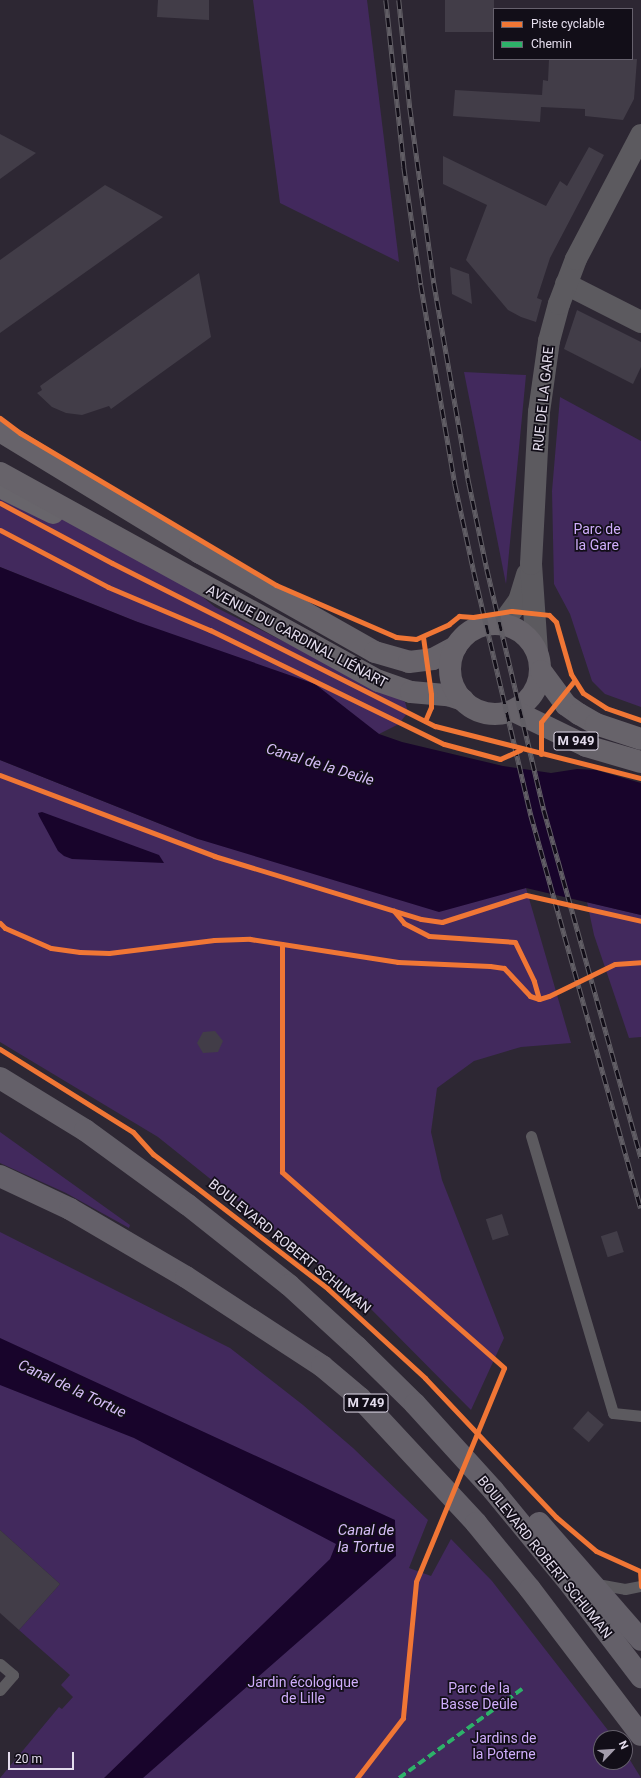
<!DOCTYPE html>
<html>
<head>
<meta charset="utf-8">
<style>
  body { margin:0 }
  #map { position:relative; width:641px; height:1778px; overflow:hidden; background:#2d2733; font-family:Roboto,sans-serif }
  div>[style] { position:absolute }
  .green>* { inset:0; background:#42295d }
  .water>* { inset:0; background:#18042b }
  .building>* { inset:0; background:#423d48; transform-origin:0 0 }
  .lane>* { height:11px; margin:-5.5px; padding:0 5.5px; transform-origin:5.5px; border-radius:5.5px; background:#5c5a5f }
  .street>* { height:22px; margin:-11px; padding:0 11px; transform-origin:11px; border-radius:11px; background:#5c5a5f }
  .secondary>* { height:22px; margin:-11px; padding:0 11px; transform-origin:11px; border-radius:11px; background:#68656b }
  .primary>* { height:22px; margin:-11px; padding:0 11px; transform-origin:11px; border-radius:11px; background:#67636a }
  .primary>.ring { margin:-11px; padding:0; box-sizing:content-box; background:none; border:22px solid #67636a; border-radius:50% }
  .highway>* { height:22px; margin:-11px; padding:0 11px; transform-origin:11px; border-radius:11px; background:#646069 }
  .rail>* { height:4.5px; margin-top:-2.25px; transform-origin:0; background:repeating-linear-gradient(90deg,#120e18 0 9px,#615e65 0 18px); box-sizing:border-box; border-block:1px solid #615e65 }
  .quiet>* { height:4px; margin-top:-2px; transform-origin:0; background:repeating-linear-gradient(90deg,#2db169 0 8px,transparent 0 12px) }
  .cycleway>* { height:5px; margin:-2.5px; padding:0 2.5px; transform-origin:2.5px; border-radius:2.5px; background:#f07635 }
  span { translate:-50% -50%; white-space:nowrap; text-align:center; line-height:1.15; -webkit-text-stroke:3.5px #120e18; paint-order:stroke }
  .shield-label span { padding:1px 3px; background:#120e18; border:1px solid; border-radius:3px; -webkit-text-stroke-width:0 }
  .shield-label { font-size:13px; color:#e4dded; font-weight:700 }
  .street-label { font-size:14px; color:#e4dded }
  .park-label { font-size:14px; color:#d0aefc }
  .water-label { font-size:15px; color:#d5bdf7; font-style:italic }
  .legend { position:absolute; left:493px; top:8px; width:140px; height:52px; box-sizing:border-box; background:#120e18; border:1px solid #66616d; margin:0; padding:5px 7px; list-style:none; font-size:12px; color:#e4dded }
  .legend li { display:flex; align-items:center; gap:8px; height:20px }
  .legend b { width:20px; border:1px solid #66616d }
  .north { position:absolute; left:593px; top:1730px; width:40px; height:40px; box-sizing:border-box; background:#120e18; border:1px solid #66616d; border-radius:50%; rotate:65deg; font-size:11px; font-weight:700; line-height:16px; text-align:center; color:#e4dded }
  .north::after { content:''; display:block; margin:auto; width:14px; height:18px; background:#a49dac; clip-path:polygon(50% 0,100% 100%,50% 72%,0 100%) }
  .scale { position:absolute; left:8px; top:1752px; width:66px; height:18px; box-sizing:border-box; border:2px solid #e4dded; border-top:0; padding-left:5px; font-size:12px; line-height:14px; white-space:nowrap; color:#e4dded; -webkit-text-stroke:3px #120e18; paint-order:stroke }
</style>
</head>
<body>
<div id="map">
  <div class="green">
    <i style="clip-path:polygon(253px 0,367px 0,399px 262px,280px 203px)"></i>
    <i style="clip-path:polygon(464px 372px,526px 375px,506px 584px)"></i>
    <i style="clip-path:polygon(560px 397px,641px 441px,641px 707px,605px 694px,592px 681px,570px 614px,554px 584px,552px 491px)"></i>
    <i style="clip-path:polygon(0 487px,159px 562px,215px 607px,405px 702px,408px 712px,399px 724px,379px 734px,361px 722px,135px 621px,0 567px)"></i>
    <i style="clip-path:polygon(0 760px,198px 839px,513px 890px,526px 888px,571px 1043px,521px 1047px,474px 1061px,437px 1088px,431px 1132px,442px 1180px,504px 1338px,471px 1410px,363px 1301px,158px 1137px,0 1042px)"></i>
    <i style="clip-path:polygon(587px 902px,641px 915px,641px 1037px,629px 1038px,594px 935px)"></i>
    <i style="clip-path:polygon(0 1132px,130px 1225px,129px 1228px,66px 1193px,0 1163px)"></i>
    <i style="clip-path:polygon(0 1232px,230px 1348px,303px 1405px,353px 1448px,428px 1520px,409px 1568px,431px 1576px,451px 1539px,492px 1581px,614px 1738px,601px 1738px,601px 1762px,625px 1762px,625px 1752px,641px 1778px,0 1778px,59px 1707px,62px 1709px,73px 1697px,61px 1685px,70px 1675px,19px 1630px,60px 1584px,0 1530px)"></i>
  </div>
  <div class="water">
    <i style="clip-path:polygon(0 567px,135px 621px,315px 684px,379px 734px,402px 742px,503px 766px,551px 773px,577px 769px,596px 770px,641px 783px,641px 915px,526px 888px,439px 912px,198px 839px,0 760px)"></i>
    <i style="clip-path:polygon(42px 812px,159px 855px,164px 863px,72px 859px,64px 856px,58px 851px,39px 816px,38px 813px)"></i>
    <i style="clip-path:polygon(0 1338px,395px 1520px,396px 1556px,143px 1778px,104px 1778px,330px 1559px,336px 1544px,134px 1438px,0 1385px)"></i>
  </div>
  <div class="building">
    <i style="clip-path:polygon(158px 0,209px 0,209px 20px,157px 17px)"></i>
    <i style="left:445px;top:0;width:49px;height:32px"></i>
    <i style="clip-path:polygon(549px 59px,637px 59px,634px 99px,623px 120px,585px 116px,585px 109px,541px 107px,540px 122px,453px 116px,455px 90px,542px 95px,543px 80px,548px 81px)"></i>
    <i style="clip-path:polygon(0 134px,36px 153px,0 179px)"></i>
    <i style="clip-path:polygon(589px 147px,604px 155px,550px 258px,537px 298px,542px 300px,536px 322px,521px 317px,508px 310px,466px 260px,487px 205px,443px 184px,443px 156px,546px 206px,560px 181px,567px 186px)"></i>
    <i style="clip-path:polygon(105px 185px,163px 217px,0 333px,0 260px)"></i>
    <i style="clip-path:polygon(450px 267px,469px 274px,472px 304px,452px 294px)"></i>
    <i style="clip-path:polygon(199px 273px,211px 337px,111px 409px,109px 406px,82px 415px,66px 413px,52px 407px,37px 393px,42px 390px,40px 386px)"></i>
    <i style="clip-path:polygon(577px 310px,641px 342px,641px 367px,633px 384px,564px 349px)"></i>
    <i style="clip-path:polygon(215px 1031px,223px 1041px,218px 1052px,203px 1053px,197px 1043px,203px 1032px)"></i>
    <i style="left:502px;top:1214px;width:22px;height:17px;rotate:72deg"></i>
    <i style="left:617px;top:1231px;width:22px;height:17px;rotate:72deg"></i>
    <i style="left:588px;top:1411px;width:21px;height:23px;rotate:41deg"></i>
    <i style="clip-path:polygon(0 1530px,60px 1584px,19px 1630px,0 1613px)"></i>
  </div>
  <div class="lane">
    <i style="left:531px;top:1136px;width:289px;rotate:73.5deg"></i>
    <i style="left:613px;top:1413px;width:28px;rotate:6deg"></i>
    <i style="left:597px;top:1584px;width:28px;rotate:10deg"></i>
    <i style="left:625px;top:1589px;width:16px;rotate:-11deg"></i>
    <i style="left:0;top:1664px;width:17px;rotate:40deg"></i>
    <i style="left:13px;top:1675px;width:20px;rotate:131deg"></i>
  </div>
  <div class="street">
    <i style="left:566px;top:284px;width:84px;rotate:26.9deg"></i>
    <i style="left:502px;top:624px;width:29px;rotate:-54deg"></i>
    <i style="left:519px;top:601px;width:28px;rotate:-73deg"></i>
    <i style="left:537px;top:652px;width:88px;rotate:-93.9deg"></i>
    <i style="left:531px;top:564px;width:152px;rotate:-87deg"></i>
    <i style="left:539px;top:412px;width:72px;rotate:-82deg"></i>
    <i style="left:549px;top:341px;width:38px;rotate:-75deg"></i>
    <i style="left:559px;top:304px;width:48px;rotate:-69.3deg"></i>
    <i style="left:576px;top:259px;width:140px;rotate:-62.3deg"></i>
  </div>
  <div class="secondary">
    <i style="left:0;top:487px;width:59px;rotate:26.1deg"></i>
  </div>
  <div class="primary">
    <i style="left:0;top:431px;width:234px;rotate:31.4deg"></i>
    <i style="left:200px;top:553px;width:201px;rotate:29.5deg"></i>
    <i style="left:375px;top:652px;width:35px;rotate:16deg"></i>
    <i style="left:409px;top:662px;width:24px;rotate:-7deg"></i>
    <i style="left:433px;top:659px;width:26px;rotate:-28deg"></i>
    <i style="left:0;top:473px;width:432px;rotate:28.8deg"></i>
    <i style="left:379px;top:681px;width:34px;rotate:19deg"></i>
    <i style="left:411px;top:692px;width:37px;rotate:5deg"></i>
    <i style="left:448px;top:695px;width:16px;rotate:18deg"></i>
    <i class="ring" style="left:450px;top:624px;width:68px;height:68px"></i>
    <i style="left:541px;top:671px;width:42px;rotate:53.7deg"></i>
    <i style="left:566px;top:705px;width:16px;rotate:35deg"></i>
    <i style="left:579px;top:714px;width:20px;rotate:30deg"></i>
    <i style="left:596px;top:724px;width:47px;rotate:18.4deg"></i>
    <i style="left:514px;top:711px;width:80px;rotate:25.9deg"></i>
    <i style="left:586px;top:746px;width:57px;rotate:16.2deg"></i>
  </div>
  <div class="highway">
    <i style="left:0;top:1078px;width:100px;rotate:31.5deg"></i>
    <i style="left:85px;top:1130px;width:127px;rotate:36.1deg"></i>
    <i style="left:188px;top:1205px;width:129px;rotate:38.4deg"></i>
    <i style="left:289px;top:1285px;width:92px;rotate:42.4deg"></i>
    <i style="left:357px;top:1347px;width:81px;rotate:44.5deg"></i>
    <i style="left:415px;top:1404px;width:116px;rotate:47.8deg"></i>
    <i style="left:493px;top:1490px;width:123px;rotate:50.6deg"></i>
    <i style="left:571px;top:1585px;width:116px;rotate:52.7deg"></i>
    <i style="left:0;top:1176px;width:77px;rotate:25.2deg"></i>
    <i style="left:70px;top:1209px;width:134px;rotate:30.4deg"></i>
    <i style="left:186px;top:1277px;width:163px;rotate:33.2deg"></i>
    <i style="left:322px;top:1366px;width:50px;rotate:40.1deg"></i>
    <i style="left:360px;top:1398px;width:171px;rotate:47.1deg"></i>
    <i style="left:476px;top:1523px;width:85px;rotate:50.7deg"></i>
    <i style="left:530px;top:1589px;width:183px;rotate:52.8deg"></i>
    <i style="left:539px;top:1523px;width:155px;rotate:48.9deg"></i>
  </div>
  <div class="rail">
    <i style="left:386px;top:0;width:168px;rotate:83.8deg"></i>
    <i style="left:404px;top:167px;width:119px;rotate:81.8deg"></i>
    <i style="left:421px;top:285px;width:202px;rotate:80.3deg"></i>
    <i style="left:455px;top:484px;width:90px;rotate:77.8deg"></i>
    <i style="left:474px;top:572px;width:250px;rotate:76.8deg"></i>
    <i style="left:531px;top:815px;width:408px;rotate:74.4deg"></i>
    <i style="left:399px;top:0;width:109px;rotate:84.2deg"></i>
    <i style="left:410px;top:108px;width:177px;rotate:82.2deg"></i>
    <i style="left:434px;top:283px;width:203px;rotate:80.1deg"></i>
    <i style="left:469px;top:483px;width:88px;rotate:78.2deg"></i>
    <i style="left:487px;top:569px;width:248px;rotate:76.7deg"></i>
    <i style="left:544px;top:810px;width:361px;rotate:74.4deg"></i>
  </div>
  <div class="quiet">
    <i style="left:399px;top:1778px;width:152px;rotate:-35.9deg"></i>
  </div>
  <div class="cycleway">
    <i style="left:0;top:418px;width:25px;rotate:37deg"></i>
    <i style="left:20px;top:433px;width:298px;rotate:30.7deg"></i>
    <i style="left:276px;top:585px;width:131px;rotate:23.4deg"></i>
    <i style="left:396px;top:637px;width:20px;rotate:6deg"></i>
    <i style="left:416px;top:639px;width:36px;rotate:-24deg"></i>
    <i style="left:449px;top:624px;width:13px;rotate:-39deg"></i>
    <i style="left:459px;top:616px;width:14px;rotate:4deg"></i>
    <i style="left:473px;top:617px;width:39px;rotate:-9deg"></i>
    <i style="left:512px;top:611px;width:37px;rotate:6deg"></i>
    <i style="left:549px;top:615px;width:10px;rotate:45deg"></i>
    <i style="left:556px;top:622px;width:54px;rotate:73.9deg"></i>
    <i style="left:571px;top:674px;width:22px;rotate:58deg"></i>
    <i style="left:583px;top:693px;width:27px;rotate:33deg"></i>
    <i style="left:606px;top:708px;width:37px;rotate:19deg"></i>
    <i style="left:0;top:503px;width:127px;rotate:28.2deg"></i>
    <i style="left:112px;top:563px;width:362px;rotate:26.8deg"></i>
    <i style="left:435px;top:726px;width:212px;rotate:14.2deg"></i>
    <i style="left:0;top:530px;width:122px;rotate:27.8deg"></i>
    <i style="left:108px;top:587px;width:111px;rotate:22.9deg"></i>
    <i style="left:210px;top:630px;width:260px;rotate:26deg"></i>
    <i style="left:444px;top:744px;width:58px;rotate:15deg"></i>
    <i style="left:500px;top:759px;width:22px;rotate:-24deg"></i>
    <i style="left:423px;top:637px;width:58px;rotate:82deg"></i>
    <i style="left:431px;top:694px;width:13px;rotate:90deg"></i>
    <i style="left:431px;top:707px;width:15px;rotate:113deg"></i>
    <i style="left:541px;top:754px;width:32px;rotate:-90deg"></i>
    <i style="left:541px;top:722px;width:53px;rotate:-51.2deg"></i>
    <i style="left:0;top:775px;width:229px;rotate:20.7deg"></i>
    <i style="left:214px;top:856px;width:216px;rotate:16.9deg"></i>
    <i style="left:421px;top:919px;width:21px;rotate:8deg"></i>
    <i style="left:442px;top:922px;width:88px;rotate:-17.8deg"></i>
    <i style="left:526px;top:895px;width:118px;rotate:12.7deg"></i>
    <i style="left:0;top:923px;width:7px;rotate:45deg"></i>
    <i style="left:5px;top:928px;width:50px;rotate:23.5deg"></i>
    <i style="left:51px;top:948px;width:29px;rotate:8deg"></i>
    <i style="left:80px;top:952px;width:29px;rotate:2deg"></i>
    <i style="left:109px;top:953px;width:106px;rotate:-7.1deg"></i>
    <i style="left:214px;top:940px;width:36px;rotate:-2deg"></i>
    <i style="left:250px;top:939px;width:150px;rotate:8.8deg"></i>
    <i style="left:398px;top:962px;width:92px;rotate:2.5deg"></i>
    <i style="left:490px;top:966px;width:14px;rotate:8deg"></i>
    <i style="left:504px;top:968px;width:38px;rotate:47deg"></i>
    <i style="left:530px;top:996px;width:9px;rotate:18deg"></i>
    <i style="left:539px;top:999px;width:19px;rotate:-106deg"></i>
    <i style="left:534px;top:981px;width:43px;rotate:-116deg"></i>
    <i style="left:515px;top:942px;width:86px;rotate:-176deg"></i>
    <i style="left:429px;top:936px;width:28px;rotate:-153deg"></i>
    <i style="left:404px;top:923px;width:16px;rotate:-130deg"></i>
    <i style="left:282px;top:944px;width:228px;rotate:90deg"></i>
    <i style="left:282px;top:1172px;width:296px;rotate:41.4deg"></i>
    <i style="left:504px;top:1368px;width:231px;rotate:112.4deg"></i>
    <i style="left:416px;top:1582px;width:137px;rotate:95.5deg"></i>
    <i style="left:403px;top:1718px;width:76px;rotate:127.5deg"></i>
    <i style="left:539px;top:999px;width:10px;rotate:-17deg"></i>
    <i style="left:549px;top:996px;width:73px;rotate:-25.9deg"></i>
    <i style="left:615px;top:964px;width:26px;rotate:-4deg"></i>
    <i style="left:0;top:1049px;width:157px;rotate:32deg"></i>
    <i style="left:133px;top:1132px;width:30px;rotate:48deg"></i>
    <i style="left:153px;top:1154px;width:221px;rotate:37.6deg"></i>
    <i style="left:328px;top:1289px;width:132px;rotate:42.5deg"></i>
    <i style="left:425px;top:1378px;width:191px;rotate:46.7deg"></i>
    <i style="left:556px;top:1517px;width:52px;rotate:40.4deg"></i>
    <i style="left:596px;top:1551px;width:48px;rotate:24.4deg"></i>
    <i style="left:640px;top:1571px;width:15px;rotate:86deg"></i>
  </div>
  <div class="shield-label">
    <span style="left:576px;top:741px">M 949</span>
    <span style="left:366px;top:1403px">M 749</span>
  </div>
  <div class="street-label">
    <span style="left:543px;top:399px;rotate:-84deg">RUE DE LA GARE</span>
    <span style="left:297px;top:636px;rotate:28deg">AVENUE DU CARDINAL LIÉNART</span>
    <span style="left:290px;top:1246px;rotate:39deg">BOULEVARD ROBERT SCHUMAN</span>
    <span style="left:545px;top:1557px;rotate:51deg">BOULEVARD ROBERT SCHUMAN</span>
  </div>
  <div class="park-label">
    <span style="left:597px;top:537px">Parc de<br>la Gare</span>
    <span style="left:303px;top:1690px">Jardin écologique<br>de Lille</span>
    <span style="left:479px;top:1696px">Parc de la<br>Basse Deûle</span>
    <span style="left:504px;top:1746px">Jardins de<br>la Poterne</span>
  </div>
  <div class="water-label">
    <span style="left:320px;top:765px;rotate:17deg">Canal de la Deûle</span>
    <span style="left:72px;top:1389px;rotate:25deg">Canal de la Tortue</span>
    <span style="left:366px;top:1539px">Canal de<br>la Tortue</span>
  </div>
  <ul class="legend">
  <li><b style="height:5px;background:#f07635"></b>Piste cyclable</li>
  <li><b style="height:5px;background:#2db169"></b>Chemin</li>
  </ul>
  <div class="north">N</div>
  <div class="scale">20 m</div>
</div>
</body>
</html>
